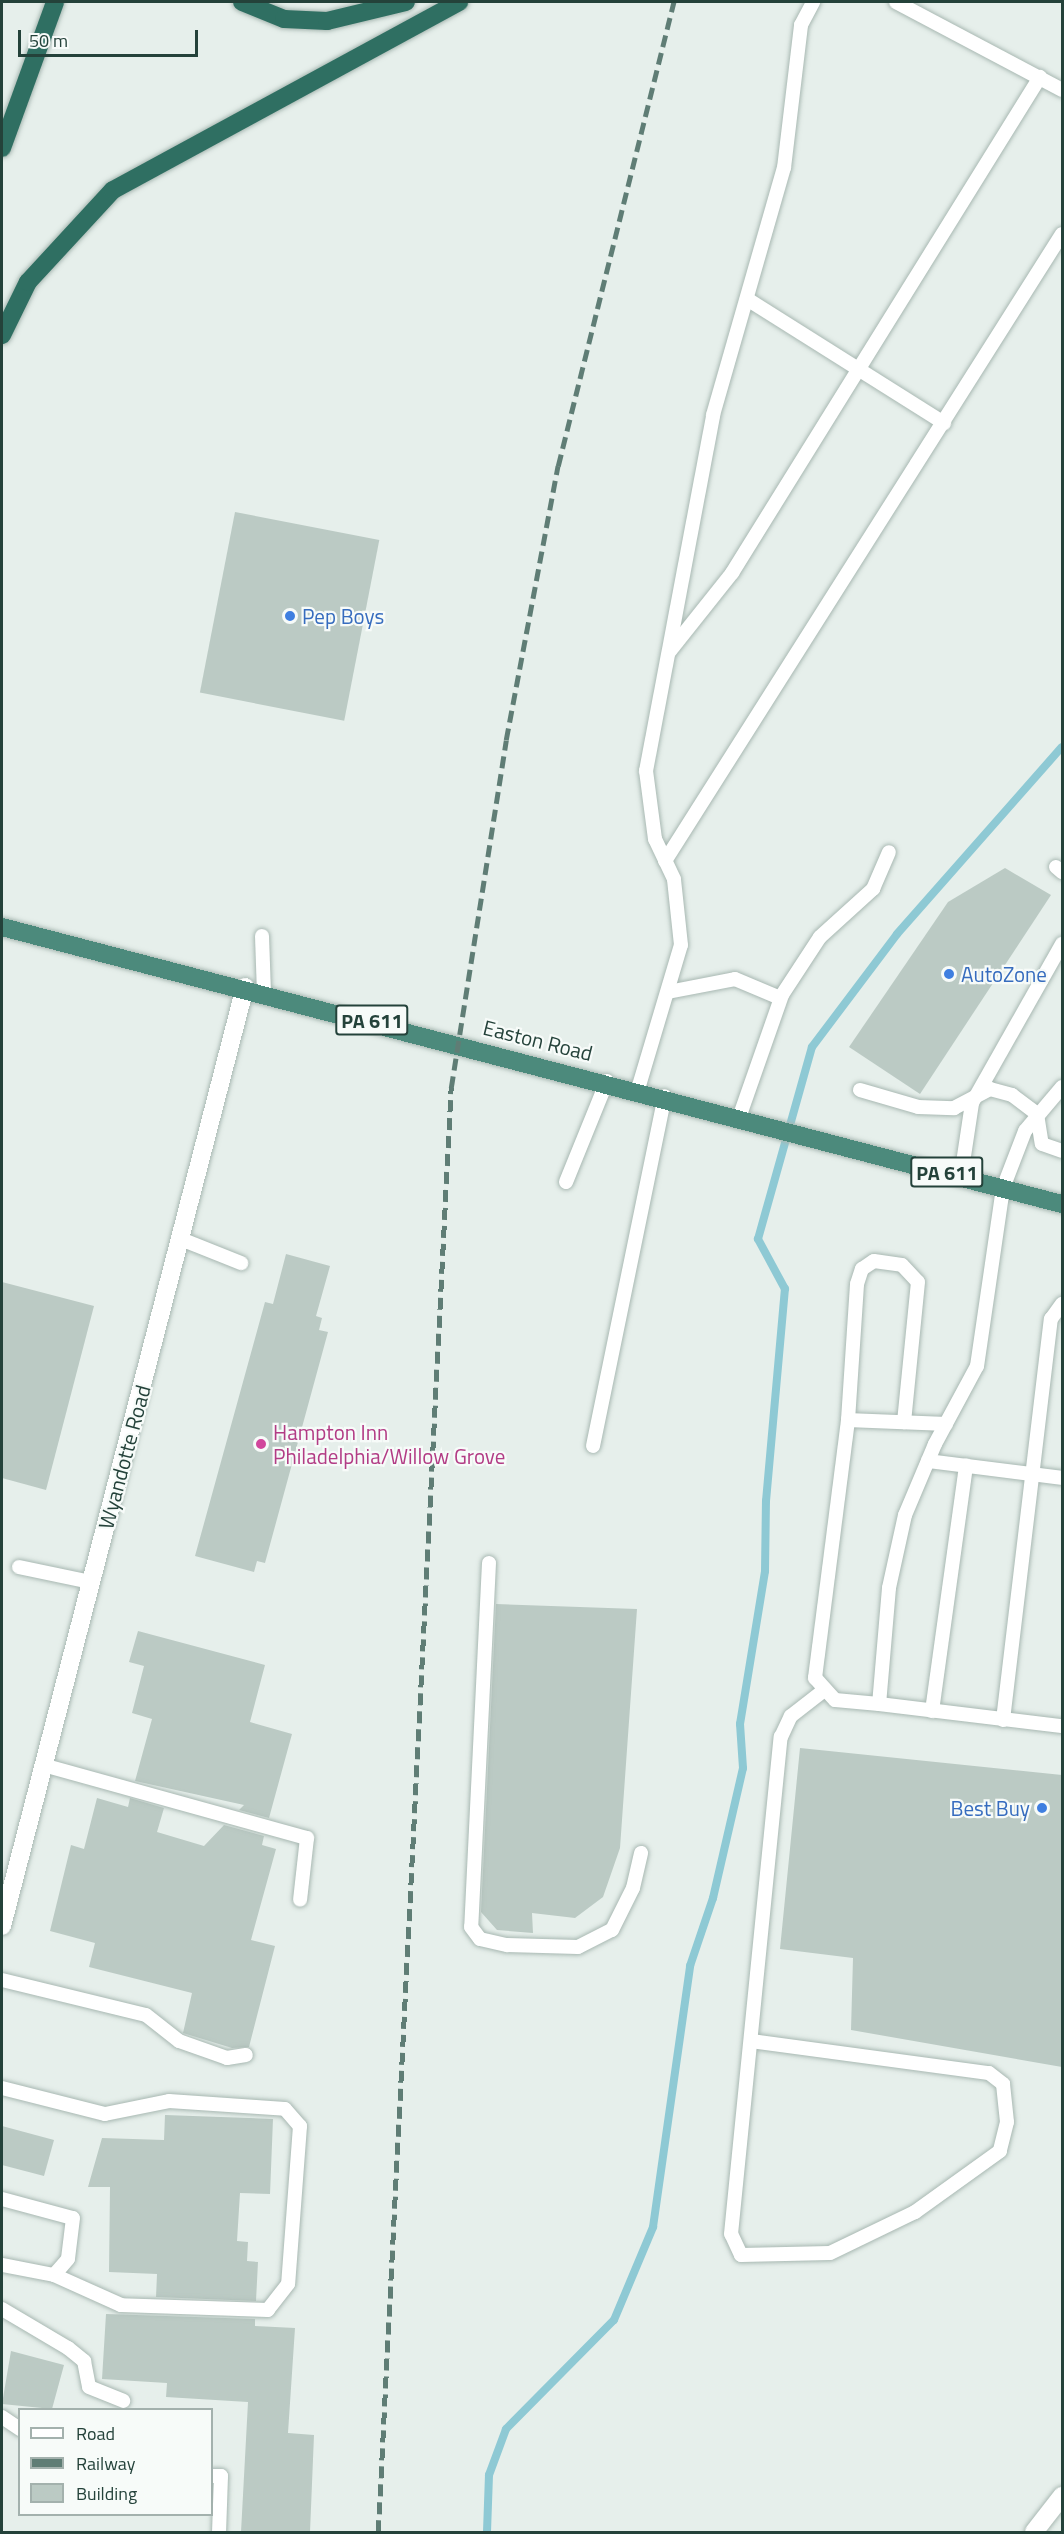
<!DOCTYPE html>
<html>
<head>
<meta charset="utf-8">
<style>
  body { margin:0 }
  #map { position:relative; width:1064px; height:2534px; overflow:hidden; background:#e6efeb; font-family:"Titillium Web",sans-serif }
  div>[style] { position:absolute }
  .stream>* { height:8px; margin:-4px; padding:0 4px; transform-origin:4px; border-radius:4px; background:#8ec9d4 }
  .building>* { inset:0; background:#bbcac4; transform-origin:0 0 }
  .roads { filter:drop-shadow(0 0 2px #a8b8b2) drop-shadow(0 0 2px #a8b8b2) }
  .service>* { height:14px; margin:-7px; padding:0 7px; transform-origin:7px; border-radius:7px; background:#fff }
  .minor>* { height:18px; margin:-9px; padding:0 9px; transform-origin:9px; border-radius:9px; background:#fff }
  .trunk>* { height:18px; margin:-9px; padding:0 9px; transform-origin:9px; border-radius:9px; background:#4c8a7c }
  .motorway>* { height:18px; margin:-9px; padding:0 9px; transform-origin:9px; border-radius:9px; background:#2f6f62 }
  .rail>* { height:4.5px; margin-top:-2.25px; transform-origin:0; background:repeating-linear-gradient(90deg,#5f7d75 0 12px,transparent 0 18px) }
  .dots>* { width:16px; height:16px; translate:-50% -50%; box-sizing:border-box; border:3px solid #f7fbf9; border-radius:50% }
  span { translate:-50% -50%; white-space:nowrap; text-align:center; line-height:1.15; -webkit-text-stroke:4.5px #f7fbf9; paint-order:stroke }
  .shield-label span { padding:2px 4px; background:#f7fbf9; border:2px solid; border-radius:4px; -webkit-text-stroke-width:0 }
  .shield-label { font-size:20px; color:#24423a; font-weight:700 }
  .shop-label { font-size:21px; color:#366cbe }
  .left { translate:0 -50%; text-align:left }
  .right { translate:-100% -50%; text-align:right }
  .street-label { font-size:21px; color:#24423a }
  .hotel-label { font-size:21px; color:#b23c85 }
  .frame { position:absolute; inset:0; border:3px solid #24423a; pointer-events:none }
  .legend { position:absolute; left:18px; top:2408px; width:195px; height:108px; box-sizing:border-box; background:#f7fbf9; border:2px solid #a3b1ad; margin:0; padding:8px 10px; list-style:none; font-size:18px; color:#24423a }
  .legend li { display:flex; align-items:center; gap:12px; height:30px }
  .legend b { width:30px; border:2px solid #a3b1ad }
  .scale { position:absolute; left:18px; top:30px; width:180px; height:27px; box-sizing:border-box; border:3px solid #24423a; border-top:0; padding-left:8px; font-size:18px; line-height:21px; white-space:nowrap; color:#24423a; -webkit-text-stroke:4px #f7fbf9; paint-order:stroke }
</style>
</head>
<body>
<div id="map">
  <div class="stream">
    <i style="left:487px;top:2532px;width:57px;rotate:-88deg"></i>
    <i style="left:489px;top:2475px;width:49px;rotate:-69.7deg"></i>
    <i style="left:506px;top:2429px;width:153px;rotate:-45.3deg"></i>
    <i style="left:614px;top:2320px;width:101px;rotate:-67.2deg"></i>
    <i style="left:653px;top:2227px;width:264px;rotate:-81.9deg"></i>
    <i style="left:690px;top:1966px;width:72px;rotate:-71.3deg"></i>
    <i style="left:713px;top:1898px;width:133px;rotate:-77deg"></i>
    <i style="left:743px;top:1768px;width:44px;rotate:-93.9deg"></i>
    <i style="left:740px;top:1724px;width:155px;rotate:-80.7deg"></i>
    <i style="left:765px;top:1571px;width:70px;rotate:-89.2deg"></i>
    <i style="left:766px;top:1501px;width:213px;rotate:-84.9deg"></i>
    <i style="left:785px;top:1289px;width:57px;rotate:-118.4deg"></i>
    <i style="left:758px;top:1239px;width:199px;rotate:-74.3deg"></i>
    <i style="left:812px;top:1047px;width:141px;rotate:-53deg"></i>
    <i style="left:897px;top:934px;width:249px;rotate:-48.6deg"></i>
  </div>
  <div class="building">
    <i style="left:235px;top:512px;width:147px;height:184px;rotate:11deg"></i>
    <i style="clip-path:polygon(1005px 868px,1051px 895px,920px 1094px,849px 1047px,948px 902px)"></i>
    <i style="clip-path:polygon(286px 1254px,330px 1266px,316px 1316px,322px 1318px,319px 1330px,328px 1332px,265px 1563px,257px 1561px,254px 1572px,195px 1556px,265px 1302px,273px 1304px)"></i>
    <i style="clip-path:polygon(2px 1282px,94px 1306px,46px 1490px,2px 1478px)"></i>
    <i style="clip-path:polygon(496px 1604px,637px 1609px,620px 1848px,603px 1897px,575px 1918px,532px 1913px,533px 1933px,497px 1930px,481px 1912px)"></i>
    <i style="clip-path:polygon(138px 1631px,265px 1665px,250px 1722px,292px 1734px,269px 1818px,239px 1810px,244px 1805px,135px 1781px,152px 1719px,132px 1713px,144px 1666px,129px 1662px)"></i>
    <i style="clip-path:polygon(800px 1748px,1062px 1775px,1062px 2067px,851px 2030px,853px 1958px,780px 1949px)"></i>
    <i style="clip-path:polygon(97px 1798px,128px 1807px,130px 1798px,164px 1808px,157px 1832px,204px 1846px,224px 1825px,264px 1836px,262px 1845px,276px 1849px,251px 1940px,275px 1946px,249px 2047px,232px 2048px,183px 2033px,192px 1993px,89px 1967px,95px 1943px,50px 1931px,71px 1845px,84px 1849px)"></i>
    <i style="clip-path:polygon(165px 2115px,273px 2119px,270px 2194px,240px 2193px,237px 2241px,248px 2242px,247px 2261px,258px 2262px,256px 2301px,156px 2297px,157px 2274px,109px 2272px,110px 2187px,88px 2187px,102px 2138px,164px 2140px)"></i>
    <i style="clip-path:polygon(2px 2126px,54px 2140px,44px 2176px,2px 2165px)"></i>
    <i style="clip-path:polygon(106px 2314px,255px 2319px,255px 2326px,295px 2328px,288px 2433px,314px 2435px,310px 2532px,241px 2532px,248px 2402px,166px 2397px,167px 2383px,102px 2379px)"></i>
    <i style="clip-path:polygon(11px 2351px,64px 2365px,52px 2409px,2px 2404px)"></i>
  </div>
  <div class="roads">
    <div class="service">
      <i style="left:896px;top:2px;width:188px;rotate:27.9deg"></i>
      <i style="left:747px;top:299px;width:233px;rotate:32.2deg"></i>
      <i style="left:670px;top:651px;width:100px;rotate:-51.5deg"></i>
      <i style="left:732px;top:573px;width:584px;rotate:-58.16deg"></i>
      <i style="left:665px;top:861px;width:742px;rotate:-57.66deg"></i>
      <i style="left:1056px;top:867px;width:8px;rotate:40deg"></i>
      <i style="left:262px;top:936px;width:56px;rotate:88deg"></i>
      <i style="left:668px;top:992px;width:68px;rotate:-11deg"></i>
      <i style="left:735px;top:979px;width:49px;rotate:22.9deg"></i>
      <i style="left:1062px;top:1087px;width:57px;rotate:130.1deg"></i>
      <i style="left:1025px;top:1131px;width:61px;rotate:111.1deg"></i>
      <i style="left:1003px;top:1188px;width:180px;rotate:98.3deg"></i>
      <i style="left:977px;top:1366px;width:89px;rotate:118.3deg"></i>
      <i style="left:935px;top:1444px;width:77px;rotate:112.9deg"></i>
      <i style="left:905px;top:1515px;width:75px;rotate:102.4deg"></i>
      <i style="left:889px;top:1588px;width:116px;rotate:94.9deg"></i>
      <i style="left:879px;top:1704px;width:184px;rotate:6.9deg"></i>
      <i style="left:638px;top:1089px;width:150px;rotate:-73.4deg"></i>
      <i style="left:681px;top:945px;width:66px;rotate:-96.1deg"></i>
      <i style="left:674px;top:879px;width:44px;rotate:-115.4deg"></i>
      <i style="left:655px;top:839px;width:69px;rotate:-97.5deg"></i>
      <i style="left:646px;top:771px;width:362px;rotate:-79.3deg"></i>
      <i style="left:713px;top:415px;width:257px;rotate:-74deg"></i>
      <i style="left:784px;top:168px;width:144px;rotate:-83.2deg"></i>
      <i style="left:801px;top:25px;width:26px;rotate:-62deg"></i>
      <i style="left:860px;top:1090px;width:60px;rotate:16.3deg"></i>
      <i style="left:918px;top:1107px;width:36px;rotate:2deg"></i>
      <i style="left:954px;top:1108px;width:41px;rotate:-27.8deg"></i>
      <i style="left:990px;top:1089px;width:23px;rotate:15deg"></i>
      <i style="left:1012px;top:1095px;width:31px;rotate:37deg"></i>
      <i style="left:1037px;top:1114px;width:30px;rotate:81deg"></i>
      <i style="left:1042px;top:1144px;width:21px;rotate:19deg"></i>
      <i style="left:740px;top:1115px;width:127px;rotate:-70.7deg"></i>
      <i style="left:782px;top:995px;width:69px;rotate:-56.8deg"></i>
      <i style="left:820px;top:937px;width:72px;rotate:-42.2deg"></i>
      <i style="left:873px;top:889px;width:40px;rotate:-66.6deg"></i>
      <i style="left:961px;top:1176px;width:74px;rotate:-81.4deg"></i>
      <i style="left:972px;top:1103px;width:183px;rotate:-60.5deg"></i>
      <i style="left:566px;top:1182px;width:109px;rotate:-67.9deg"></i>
      <i style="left:181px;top:1239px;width:65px;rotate:21.8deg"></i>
      <i style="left:848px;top:1420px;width:136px;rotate:-86.2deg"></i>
      <i style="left:857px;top:1284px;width:16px;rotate:-72deg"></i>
      <i style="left:862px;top:1269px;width:14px;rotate:-34deg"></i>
      <i style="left:874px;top:1261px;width:28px;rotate:8deg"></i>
      <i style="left:902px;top:1265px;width:23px;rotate:47deg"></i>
      <i style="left:918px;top:1282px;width:141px;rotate:95.7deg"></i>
      <i style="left:593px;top:1446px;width:357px;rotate:-78.4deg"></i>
      <i style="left:928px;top:1461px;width:135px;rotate:7.2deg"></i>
      <i style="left:489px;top:1563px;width:364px;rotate:92.8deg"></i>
      <i style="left:471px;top:1927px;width:15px;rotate:53deg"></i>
      <i style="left:480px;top:1939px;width:28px;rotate:13deg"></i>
      <i style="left:507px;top:1945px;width:71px;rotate:1.6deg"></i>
      <i style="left:578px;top:1947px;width:38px;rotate:-27deg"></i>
      <i style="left:612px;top:1930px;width:47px;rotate:-63.4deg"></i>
      <i style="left:633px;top:1888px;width:36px;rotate:-77deg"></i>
      <i style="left:19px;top:1567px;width:74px;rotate:11.8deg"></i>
      <i style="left:879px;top:1704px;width:44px;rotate:-174.8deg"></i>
      <i style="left:835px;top:1700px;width:30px;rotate:-132deg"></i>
      <i style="left:815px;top:1678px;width:260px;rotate:-82.7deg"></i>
      <i style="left:848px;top:1420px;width:98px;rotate:2.3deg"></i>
      <i style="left:932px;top:1711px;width:248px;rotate:-82.1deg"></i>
      <i style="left:1003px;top:1720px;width:404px;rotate:-83.2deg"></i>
      <i style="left:1051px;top:1319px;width:19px;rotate:-54deg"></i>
      <i style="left:43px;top:1765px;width:274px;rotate:15.5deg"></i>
      <i style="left:307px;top:1838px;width:62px;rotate:96.4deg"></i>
      <i style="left:2px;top:1980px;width:148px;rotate:13.7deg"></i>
      <i style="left:146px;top:2015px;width:42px;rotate:38.2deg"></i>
      <i style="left:179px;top:2041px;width:51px;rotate:19.5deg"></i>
      <i style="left:227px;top:2058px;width:19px;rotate:-9deg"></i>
      <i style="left:751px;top:2041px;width:240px;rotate:7.7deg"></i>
      <i style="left:989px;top:2073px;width:18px;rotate:38deg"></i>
      <i style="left:1003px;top:2084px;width:38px;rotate:84deg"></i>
      <i style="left:1007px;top:2122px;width:30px;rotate:104deg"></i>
      <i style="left:1000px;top:2151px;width:105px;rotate:144.3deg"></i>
      <i style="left:915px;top:2212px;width:94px;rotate:154.2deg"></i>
      <i style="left:830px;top:2253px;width:89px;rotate:178.7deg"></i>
      <i style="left:741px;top:2255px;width:23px;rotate:-115deg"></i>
      <i style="left:731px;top:2234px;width:500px;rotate:-84.3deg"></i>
      <i style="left:781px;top:1737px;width:23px;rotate:-65deg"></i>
      <i style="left:791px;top:1716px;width:39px;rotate:-38deg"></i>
      <i style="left:2px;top:2088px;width:106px;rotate:14.2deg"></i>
      <i style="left:105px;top:2114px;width:65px;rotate:-11.5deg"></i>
      <i style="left:169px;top:2101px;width:116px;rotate:3.9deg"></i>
      <i style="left:285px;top:2109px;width:23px;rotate:49deg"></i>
      <i style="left:300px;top:2126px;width:158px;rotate:94.3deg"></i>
      <i style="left:288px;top:2284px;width:33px;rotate:128deg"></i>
      <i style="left:268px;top:2310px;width:147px;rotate:-178.1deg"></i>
      <i style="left:121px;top:2305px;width:73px;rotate:-155.9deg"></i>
      <i style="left:2px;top:2199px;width:73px;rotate:15deg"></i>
      <i style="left:73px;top:2218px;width:41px;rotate:97deg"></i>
      <i style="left:68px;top:2259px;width:21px;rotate:131deg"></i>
      <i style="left:54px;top:2275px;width:53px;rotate:-169.1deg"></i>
      <i style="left:2px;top:2309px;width:77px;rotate:30.6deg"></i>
      <i style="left:68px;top:2348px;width:21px;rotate:39deg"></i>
      <i style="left:84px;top:2361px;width:26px;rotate:79deg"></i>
      <i style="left:89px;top:2387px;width:37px;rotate:22deg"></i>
      <i style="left:2px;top:2417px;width:22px;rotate:34deg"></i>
      <i style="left:212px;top:2476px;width:9px"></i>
      <i style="left:221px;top:2476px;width:56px;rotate:92deg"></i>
    </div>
    <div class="minor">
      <i style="left:2px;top:1926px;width:970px;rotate:-75.49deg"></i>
      <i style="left:1034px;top:2532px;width:46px;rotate:-52.1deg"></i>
    </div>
    <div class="trunk">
      <i style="left:2px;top:927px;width:1096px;rotate:14.65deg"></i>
    </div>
    <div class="motorway">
      <i style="left:242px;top:2px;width:45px;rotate:22deg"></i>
      <i style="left:284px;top:19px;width:43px;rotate:2.7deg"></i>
      <i style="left:327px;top:21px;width:81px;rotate:-13.5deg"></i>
      <i style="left:2px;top:148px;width:155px;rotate:-70deg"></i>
      <i style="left:2px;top:335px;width:59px;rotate:-63.9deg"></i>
      <i style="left:28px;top:282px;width:125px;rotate:-47.3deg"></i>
      <i style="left:113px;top:190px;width:394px;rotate:-28.5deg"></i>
    </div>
  </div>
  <div class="rail">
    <i style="left:378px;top:2532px;width:1446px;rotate:-87.11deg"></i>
    <i style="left:451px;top:1088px;width:352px;rotate:-81deg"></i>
    <i style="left:506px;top:740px;width:279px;rotate:-79.3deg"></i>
    <i style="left:558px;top:466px;width:478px;rotate:-76deg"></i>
  </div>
  <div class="dots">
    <i style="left:290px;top:616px;background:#3f7fe0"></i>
    <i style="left:949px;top:974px;background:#3f7fe0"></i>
    <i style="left:261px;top:1444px;background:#d1479c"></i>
    <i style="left:1042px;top:1808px;background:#3f7fe0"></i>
  </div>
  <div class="shield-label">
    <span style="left:372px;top:1020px">PA 611</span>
    <span style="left:947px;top:1172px">PA 611</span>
  </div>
  <div class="shop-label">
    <span class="left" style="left:302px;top:616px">Pep Boys</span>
    <span class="left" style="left:961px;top:974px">AutoZone</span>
    <span class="right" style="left:1030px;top:1808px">Best Buy</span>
  </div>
  <div class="street-label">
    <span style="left:538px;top:1040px;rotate:14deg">Easton Road</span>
    <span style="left:124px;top:1457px;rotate:-75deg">Wyandotte Road</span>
  </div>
  <div class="hotel-label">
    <span class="left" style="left:273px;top:1444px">Hampton Inn<br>Philadelphia/Willow Grove</span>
  </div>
  <div class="frame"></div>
  <ul class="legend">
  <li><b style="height:8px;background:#fff"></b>Road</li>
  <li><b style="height:8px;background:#5f7d75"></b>Railway</li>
  <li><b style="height:16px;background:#bbcac4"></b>Building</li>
  </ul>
  <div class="scale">50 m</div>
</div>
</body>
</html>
